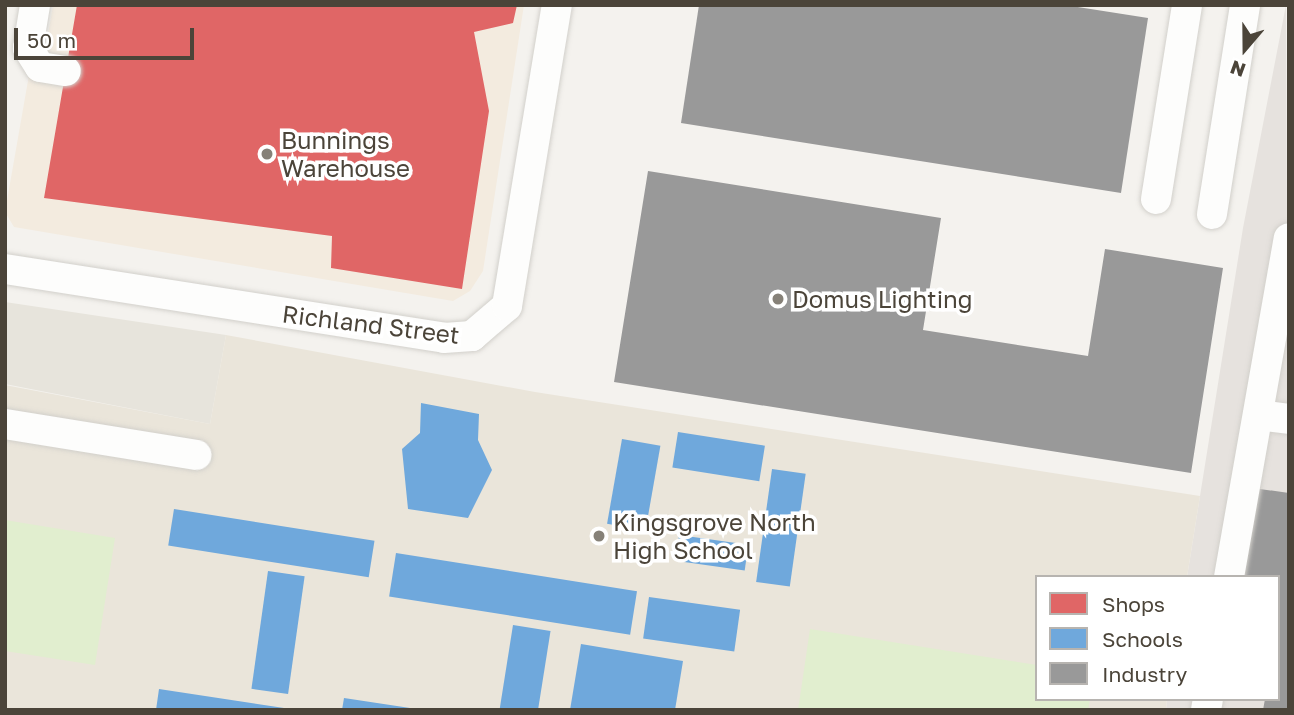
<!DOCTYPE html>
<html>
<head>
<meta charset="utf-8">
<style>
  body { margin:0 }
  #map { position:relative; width:1294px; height:715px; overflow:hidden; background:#f4f2ee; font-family:"Golos Text",sans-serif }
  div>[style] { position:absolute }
  .residential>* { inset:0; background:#e7e4dc }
  .commercial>* { inset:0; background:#f3ebdf }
  .industrial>* { inset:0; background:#e6e2de }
  .education>* { inset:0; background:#eae5da }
  .green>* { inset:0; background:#e1eecf }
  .shops>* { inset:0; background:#e06666 }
  .schools>* { inset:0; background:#6fa8dc; transform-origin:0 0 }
  .industry>* { inset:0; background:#999 }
  .roads { filter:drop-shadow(0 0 2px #d2d0cb) drop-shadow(0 0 2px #d2d0cb) }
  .minor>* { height:30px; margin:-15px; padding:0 15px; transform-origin:15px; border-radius:15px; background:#fdfdfc }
  .dots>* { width:19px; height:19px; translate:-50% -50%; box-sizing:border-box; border:4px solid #fff; border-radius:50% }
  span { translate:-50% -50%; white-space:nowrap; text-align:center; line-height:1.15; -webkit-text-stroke:7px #fff; paint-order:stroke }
  .poi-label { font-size:24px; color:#4b4439 }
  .left { translate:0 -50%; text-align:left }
  .street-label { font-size:24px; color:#4b4439 }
  .frame { position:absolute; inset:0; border:7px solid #4b4439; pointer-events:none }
  .legend { position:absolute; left:1035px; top:575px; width:245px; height:126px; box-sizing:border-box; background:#fff; border:2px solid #b7b4b0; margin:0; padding:9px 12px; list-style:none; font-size:21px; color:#4b4439 }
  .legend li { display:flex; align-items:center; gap:14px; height:35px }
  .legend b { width:35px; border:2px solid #b7b4b0 }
  .north { position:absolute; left:1210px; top:14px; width:70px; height:70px; -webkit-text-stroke:5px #fff; paint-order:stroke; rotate:200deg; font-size:19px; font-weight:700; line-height:28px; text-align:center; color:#4b4439 }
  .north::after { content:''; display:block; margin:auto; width:24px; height:32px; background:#4b4439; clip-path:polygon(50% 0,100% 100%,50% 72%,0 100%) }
  .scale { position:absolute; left:14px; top:28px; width:180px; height:32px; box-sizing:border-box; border:4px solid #4b4439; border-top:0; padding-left:9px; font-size:21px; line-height:24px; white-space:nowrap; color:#4b4439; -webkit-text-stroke:5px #fff; paint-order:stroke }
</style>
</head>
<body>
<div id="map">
  <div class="residential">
    <i style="clip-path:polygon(5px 302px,226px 335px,210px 424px,5px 384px)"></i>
  </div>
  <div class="commercial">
    <i style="clip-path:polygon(53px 5px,524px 5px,483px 271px,470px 291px,453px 301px,14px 227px,5px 212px,29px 75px,44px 58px)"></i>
  </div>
  <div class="industrial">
    <i style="clip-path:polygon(1286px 5px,1289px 710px,1166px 710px,1167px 699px,1278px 699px,1278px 577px,1187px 577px,1243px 228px)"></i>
  </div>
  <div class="education">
    <i style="clip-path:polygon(226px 335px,535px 392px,1200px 496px,1187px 577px,1037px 577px,1037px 699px,1167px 699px,1166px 710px,5px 710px,5px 385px,210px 424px)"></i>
  </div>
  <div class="green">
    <i style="clip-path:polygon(5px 520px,115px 538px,95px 665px,5px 651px)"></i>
    <i style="clip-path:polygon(810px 629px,1037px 665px,1037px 699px,1090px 699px,1088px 710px,798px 710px)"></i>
  </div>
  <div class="shops">
    <i style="clip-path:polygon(77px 5px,517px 5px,513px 23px,474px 32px,489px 111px,462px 289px,331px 268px,332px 236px,44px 198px)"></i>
  </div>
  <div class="schools">
    <i style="clip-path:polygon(421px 403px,479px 414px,478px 440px,492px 470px,468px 518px,408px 509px,402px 449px,420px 433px)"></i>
    <i style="left:678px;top:432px;width:88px;height:36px;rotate:9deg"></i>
    <i style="left:622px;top:439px;width:39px;height:86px;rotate:10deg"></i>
    <i style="left:772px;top:469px;width:34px;height:114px;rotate:8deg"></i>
    <i style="left:174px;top:509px;width:203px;height:37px;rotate:9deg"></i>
    <i style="left:679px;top:535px;width:70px;height:26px;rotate:8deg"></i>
    <i style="left:396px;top:553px;width:244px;height:44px;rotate:9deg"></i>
    <i style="left:268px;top:571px;width:37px;height:119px;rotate:8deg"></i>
    <i style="left:649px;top:597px;width:92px;height:42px;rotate:8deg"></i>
    <i style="left:513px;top:625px;width:38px;height:86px;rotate:9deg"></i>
    <i style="clip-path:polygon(581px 644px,683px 661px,675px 710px,570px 710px)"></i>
    <i style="clip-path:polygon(159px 689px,284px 708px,284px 710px,156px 710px)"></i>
    <i style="clip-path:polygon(344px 698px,410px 708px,410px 710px,342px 710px)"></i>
  </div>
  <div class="industry">
    <i style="clip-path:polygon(699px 5px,1065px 5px,1148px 18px,1121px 193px,681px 123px)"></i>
    <i style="clip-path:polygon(648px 171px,941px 218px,923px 330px,1088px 356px,1105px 249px,1223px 268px,1191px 473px,614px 382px)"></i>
    <i style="clip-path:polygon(1253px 488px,1289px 493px,1289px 710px,1263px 710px,1265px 699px,1278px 699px,1278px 577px,1240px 577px)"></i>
  </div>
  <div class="roads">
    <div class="minor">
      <i style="left:35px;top:5px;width:44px;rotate:99.2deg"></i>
      <i style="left:28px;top:48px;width:22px;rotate:58deg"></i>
      <i style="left:40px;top:67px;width:26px;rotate:9deg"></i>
      <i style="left:1156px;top:199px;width:196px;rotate:-80.9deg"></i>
      <i style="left:1212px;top:214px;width:212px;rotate:-81deg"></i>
      <i style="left:5px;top:269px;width:444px;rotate:8.9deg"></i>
      <i style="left:444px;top:338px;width:28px;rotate:-4deg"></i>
      <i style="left:472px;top:336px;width:46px;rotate:-40.6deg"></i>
      <i style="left:507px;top:306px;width:305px;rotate:-80.6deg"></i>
      <i style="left:1258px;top:415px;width:31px;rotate:7deg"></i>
      <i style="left:5px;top:424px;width:194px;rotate:9.2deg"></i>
      <i style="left:1229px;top:577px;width:344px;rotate:-80deg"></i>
      <i style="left:1206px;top:710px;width:11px;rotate:-80deg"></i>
    </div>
  </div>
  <div class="dots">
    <i style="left:267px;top:154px;background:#868178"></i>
    <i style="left:778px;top:299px;background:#868178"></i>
    <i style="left:599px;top:536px;background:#868178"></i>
  </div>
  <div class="poi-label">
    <span class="left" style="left:281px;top:154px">Bunnings<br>Warehouse</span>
    <span class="left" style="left:792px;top:299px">Domus Lighting</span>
    <span class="left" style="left:613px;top:536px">Kingsgrove North<br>High School</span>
  </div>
  <div class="street-label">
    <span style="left:371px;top:324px;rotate:7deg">Richland Street</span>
  </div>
  <div class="frame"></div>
  <ul class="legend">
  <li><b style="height:19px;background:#e06666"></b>Shops</li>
  <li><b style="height:19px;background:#6fa8dc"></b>Schools</li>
  <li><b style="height:19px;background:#999"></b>Industry</li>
  </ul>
  <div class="north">N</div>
  <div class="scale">50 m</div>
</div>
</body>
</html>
